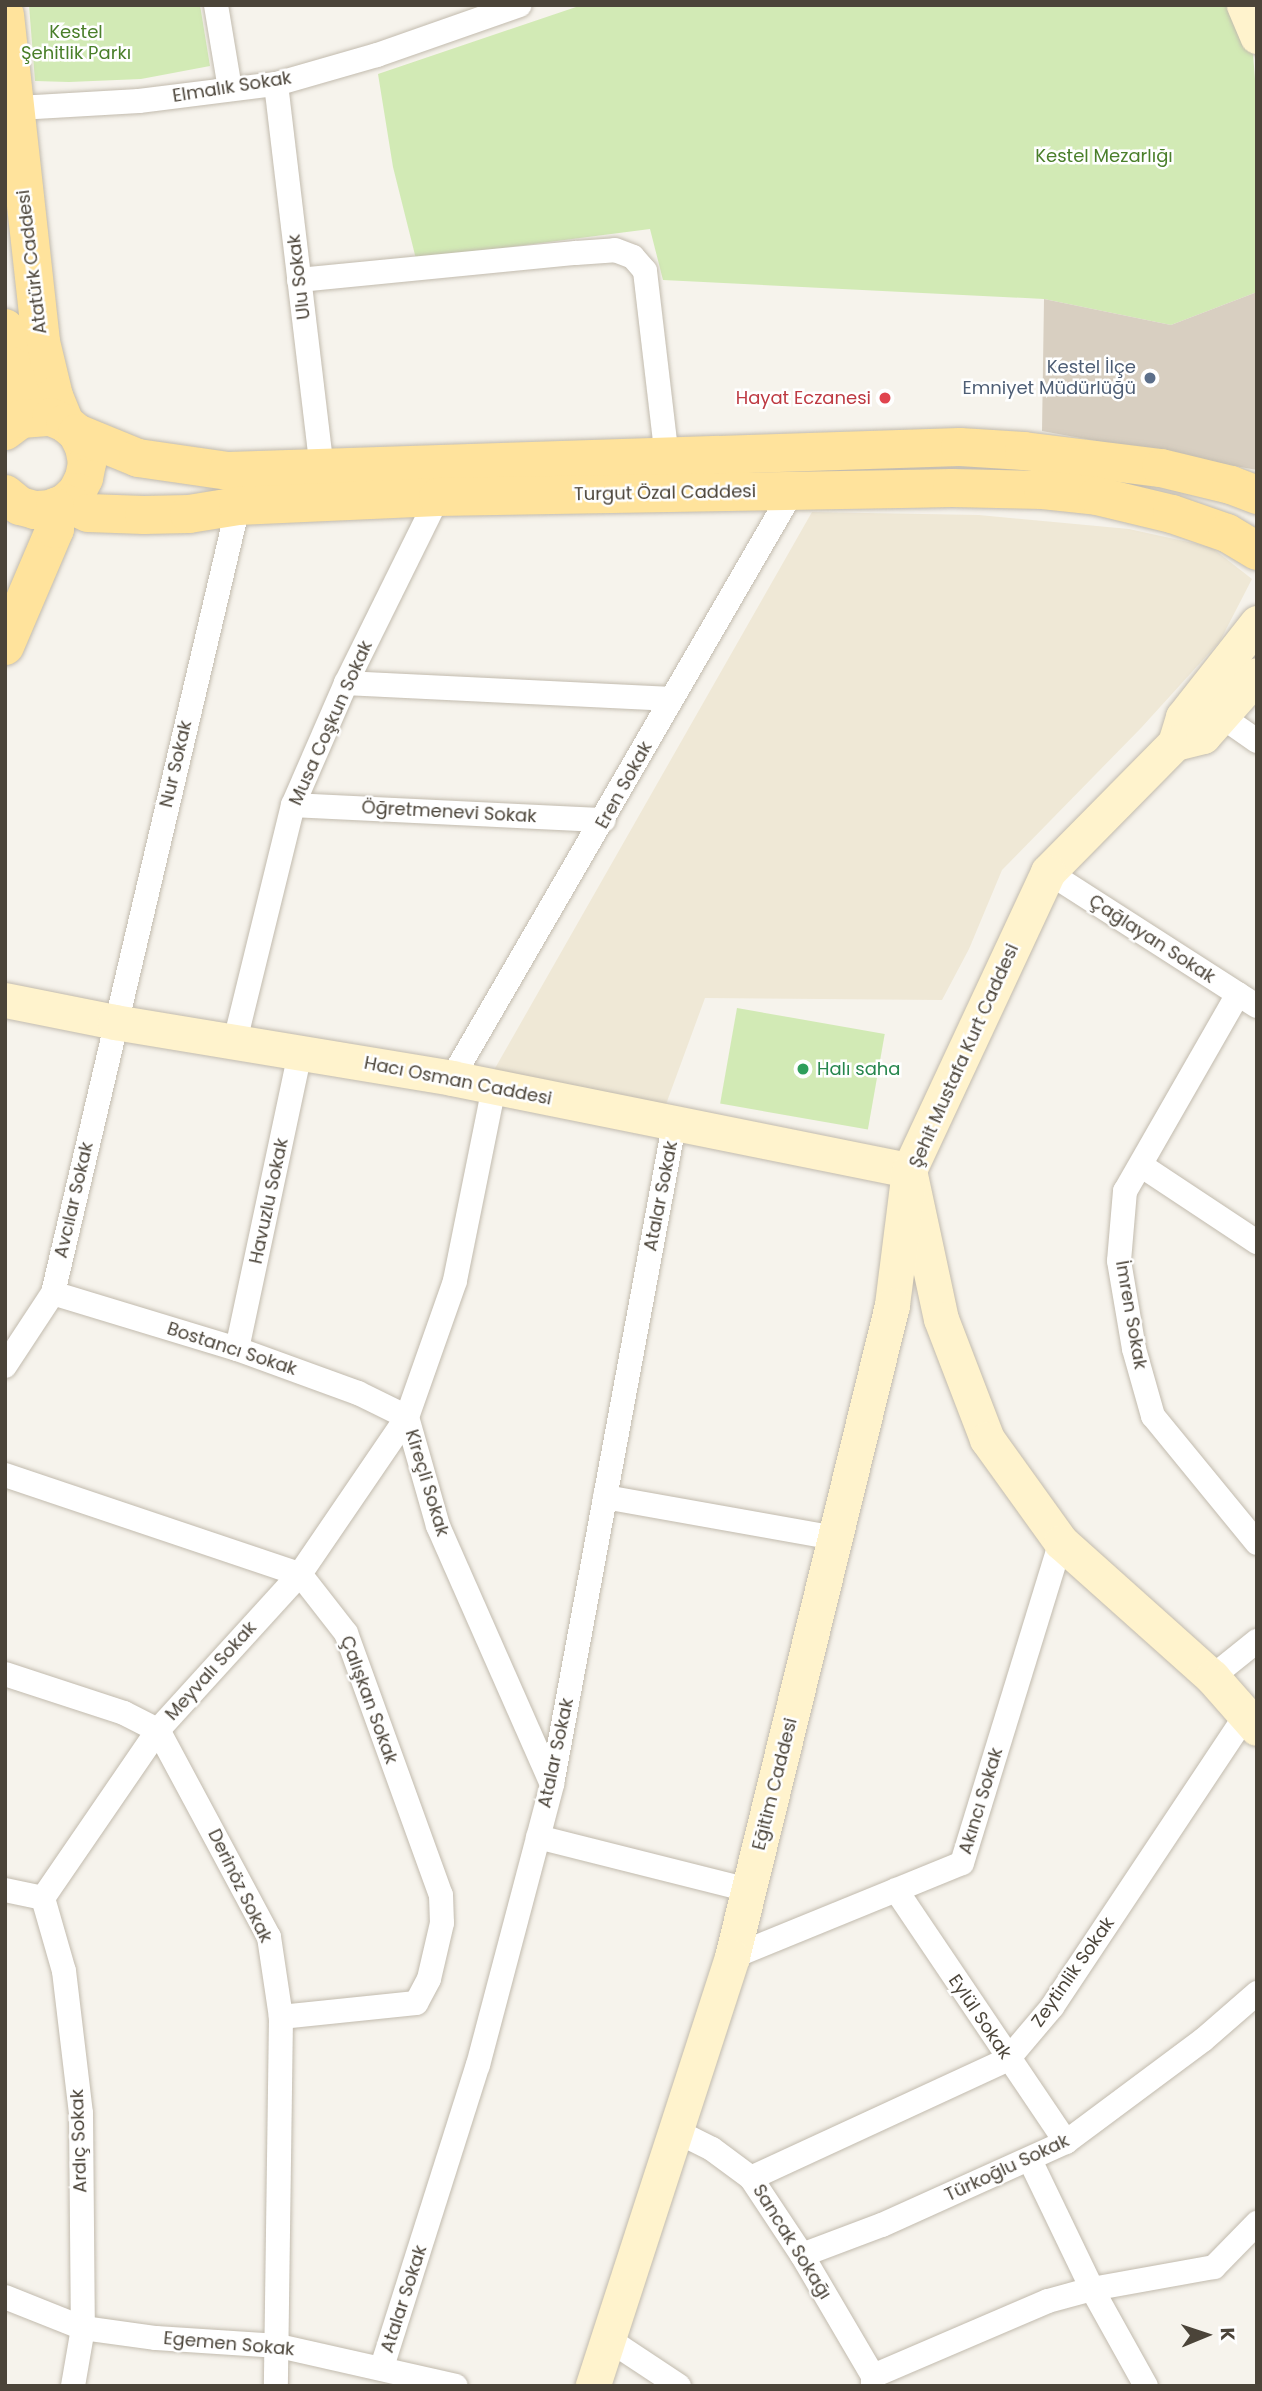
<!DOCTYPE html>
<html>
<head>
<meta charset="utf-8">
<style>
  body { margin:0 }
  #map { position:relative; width:1262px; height:2391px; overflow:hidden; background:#f6f3ec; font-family:Poppins,sans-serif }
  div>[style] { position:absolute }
  .education>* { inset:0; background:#efe8d6 }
  .green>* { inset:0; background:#d2eab5; transform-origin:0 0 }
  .building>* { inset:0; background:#d8cfc1 }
  .roads { filter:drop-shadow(0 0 2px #c2bbae) drop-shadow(0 0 2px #c2bbae) }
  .minor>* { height:24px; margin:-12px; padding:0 12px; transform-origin:12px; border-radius:12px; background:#fff }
  .secondary>* { height:35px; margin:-17.5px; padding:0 17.5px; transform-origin:17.5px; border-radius:17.5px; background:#fff3cd }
  .primary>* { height:38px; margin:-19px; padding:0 19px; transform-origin:19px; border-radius:19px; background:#ffe39c }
  .dots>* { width:19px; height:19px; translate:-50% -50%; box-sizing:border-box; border:4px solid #fff; border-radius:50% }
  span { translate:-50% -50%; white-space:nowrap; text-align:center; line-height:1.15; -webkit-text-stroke:5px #fff; paint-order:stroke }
  .park-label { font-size:18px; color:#4a7f2a }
  .street-label { font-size:18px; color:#4b4439 }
  .service-label { font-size:18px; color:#4e5e75 }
  .right { translate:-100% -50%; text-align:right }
  .health-label { font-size:18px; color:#be3a42 }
  .leisure-label { font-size:18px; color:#27864d }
  .left { translate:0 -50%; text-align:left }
  .frame { position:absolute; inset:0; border:7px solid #4b4439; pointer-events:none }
  .north { position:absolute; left:1171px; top:2300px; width:70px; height:70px; -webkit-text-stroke:5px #fff; paint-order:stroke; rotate:88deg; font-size:19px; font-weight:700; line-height:28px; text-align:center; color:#4b4439 }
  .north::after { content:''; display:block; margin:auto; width:24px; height:32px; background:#4b4439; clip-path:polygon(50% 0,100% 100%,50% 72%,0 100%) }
</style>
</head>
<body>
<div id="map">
  <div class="education">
    <i style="clip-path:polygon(812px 512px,979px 515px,1129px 529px,1211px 547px,1252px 579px,1220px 641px,1141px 728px,1002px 870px,969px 949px,942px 1000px,705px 998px,665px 1107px,494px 1070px)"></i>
  </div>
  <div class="green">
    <i style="clip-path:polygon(29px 5px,200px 5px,210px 66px,141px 79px,69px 82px,35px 81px)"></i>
    <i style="clip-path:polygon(582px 5px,1232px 5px,1253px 54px,1257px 104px,1257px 292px,1171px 325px,1044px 299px,663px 280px,650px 229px,416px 259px,393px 167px,378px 74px)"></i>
    <i style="left:737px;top:1008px;width:150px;height:97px;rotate:10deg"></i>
  </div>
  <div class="building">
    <i style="clip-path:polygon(1257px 292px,1257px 470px,1042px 431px,1044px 299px,1171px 325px)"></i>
  </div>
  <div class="roads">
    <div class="minor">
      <i style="left:216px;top:5px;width:85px;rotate:80.5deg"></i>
      <i style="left:276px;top:84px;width:388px;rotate:83.2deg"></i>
      <i style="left:18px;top:108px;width:121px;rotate:-3.3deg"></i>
      <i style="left:139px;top:101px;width:138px;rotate:-7.1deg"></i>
      <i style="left:276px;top:84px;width:105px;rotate:-16deg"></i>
      <i style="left:377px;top:55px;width:151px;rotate:-19.3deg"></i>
      <i style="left:299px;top:280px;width:278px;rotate:-5.6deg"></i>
      <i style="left:576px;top:253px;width:39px;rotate:-4deg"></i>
      <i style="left:615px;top:250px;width:19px;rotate:21deg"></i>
      <i style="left:633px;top:257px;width:18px;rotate:49deg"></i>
      <i style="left:645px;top:271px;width:189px;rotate:83.3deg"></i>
      <i style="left:346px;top:683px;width:325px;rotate:2.8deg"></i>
      <i style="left:1221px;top:716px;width:44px;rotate:34.8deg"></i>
      <i style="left:293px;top:805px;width:311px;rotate:2.8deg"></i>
      <i style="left:1048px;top:872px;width:248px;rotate:32.7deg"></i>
      <i style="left:1238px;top:994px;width:227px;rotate:119.8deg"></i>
      <i style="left:1125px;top:1191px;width:70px;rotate:94.9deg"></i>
      <i style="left:1119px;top:1261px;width:89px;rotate:80.3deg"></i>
      <i style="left:1134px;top:1349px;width:70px;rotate:74.2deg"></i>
      <i style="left:1153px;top:1416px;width:164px;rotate:50.7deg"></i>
      <i style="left:235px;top:1041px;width:243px;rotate:-76.2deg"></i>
      <i style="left:293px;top:805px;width:133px;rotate:-66.5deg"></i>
      <i style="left:346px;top:683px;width:208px;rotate:-63.7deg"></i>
      <i style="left:452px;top:1078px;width:680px;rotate:-59.89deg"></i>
      <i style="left:494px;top:1087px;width:198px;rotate:101.4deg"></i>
      <i style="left:455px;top:1281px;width:144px;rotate:109.4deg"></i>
      <i style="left:407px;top:1417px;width:113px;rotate:74.1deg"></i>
      <i style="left:438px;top:1526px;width:282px;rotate:66.2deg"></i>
      <i style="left:1142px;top:1166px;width:138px;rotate:33.5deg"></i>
      <i style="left:237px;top:1349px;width:304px;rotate:-78deg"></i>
      <i style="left:5px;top:1366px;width:87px;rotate:-56.7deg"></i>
      <i style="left:53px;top:1293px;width:808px;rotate:-76.77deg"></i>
      <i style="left:5px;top:1475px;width:311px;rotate:18.6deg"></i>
      <i style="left:300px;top:1574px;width:75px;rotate:52.1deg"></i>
      <i style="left:346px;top:1633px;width:279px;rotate:70.1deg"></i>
      <i style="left:441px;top:1895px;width:28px;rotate:88deg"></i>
      <i style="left:442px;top:1923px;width:57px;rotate:103.1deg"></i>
      <i style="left:429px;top:1979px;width:27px;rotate:118deg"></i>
      <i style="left:416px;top:2003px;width:136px;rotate:174.1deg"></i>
      <i style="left:605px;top:1497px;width:234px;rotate:10.1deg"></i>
      <i style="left:5px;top:1674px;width:125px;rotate:18.1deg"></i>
      <i style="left:124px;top:1713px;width:38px;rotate:27deg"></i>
      <i style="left:158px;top:1730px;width:235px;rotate:61.8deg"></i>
      <i style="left:269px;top:1937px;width:81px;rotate:81.5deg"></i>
      <i style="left:281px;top:2017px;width:369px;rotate:90.8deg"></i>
      <i style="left:1212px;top:1677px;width:58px;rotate:-38.7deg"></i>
      <i style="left:538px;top:1837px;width:218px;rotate:14.1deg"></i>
      <i style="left:5px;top:1890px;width:39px;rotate:12deg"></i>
      <i style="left:43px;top:1898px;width:204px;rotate:-55.6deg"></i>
      <i style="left:158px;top:1730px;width:211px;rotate:-47.7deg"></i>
      <i style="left:300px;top:1574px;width:190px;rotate:-55.7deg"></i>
      <i style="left:407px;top:1417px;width:55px;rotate:-153.9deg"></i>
      <i style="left:358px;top:1393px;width:129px;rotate:-160deg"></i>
      <i style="left:237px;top:1349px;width:192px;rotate:-163.1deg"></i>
      <i style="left:896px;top:1890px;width:304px;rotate:56deg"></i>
      <i style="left:43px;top:1898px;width:76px;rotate:74deg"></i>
      <i style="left:64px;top:1971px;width:143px;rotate:83.2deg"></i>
      <i style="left:81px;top:2113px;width:215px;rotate:89.5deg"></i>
      <i style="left:83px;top:2328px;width:59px;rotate:99.8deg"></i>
      <i style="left:732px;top:1957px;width:248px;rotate:-22.2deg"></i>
      <i style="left:962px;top:1863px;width:336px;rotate:-72.9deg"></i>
      <i style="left:674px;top:2130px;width:42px;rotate:26.6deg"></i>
      <i style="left:712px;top:2149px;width:49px;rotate:36.6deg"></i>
      <i style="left:751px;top:2178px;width:92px;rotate:56.5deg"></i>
      <i style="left:802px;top:2255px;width:140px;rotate:59.6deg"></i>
      <i style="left:873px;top:2376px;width:10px;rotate:90deg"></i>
      <i style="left:1030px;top:2160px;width:143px;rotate:64.3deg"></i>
      <i style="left:1092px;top:2289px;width:111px;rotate:60.9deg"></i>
      <i style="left:751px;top:2178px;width:283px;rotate:-24.8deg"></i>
      <i style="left:1008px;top:2059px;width:68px;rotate:-49.8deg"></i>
      <i style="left:1052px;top:2007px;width:348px;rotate:-56.4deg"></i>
      <i style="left:802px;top:2255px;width:85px;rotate:-20.6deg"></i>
      <i style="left:882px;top:2225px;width:202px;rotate:-24.3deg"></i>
      <i style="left:1066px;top:2142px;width:171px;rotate:-36.7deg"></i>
      <i style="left:1203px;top:2040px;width:72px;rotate:-41deg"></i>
      <i style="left:5px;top:2297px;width:84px;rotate:21.7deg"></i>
      <i style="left:83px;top:2328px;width:74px;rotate:7.8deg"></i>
      <i style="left:156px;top:2338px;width:123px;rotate:3.7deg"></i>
      <i style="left:279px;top:2346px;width:181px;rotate:12.7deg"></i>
      <i style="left:608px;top:2339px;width:85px;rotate:33.5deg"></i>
      <i style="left:382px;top:2367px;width:317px;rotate:-72.4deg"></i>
      <i style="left:478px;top:2065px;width:291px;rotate:-75.2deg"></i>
      <i style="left:552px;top:1784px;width:670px;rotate:-79.51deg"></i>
      <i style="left:873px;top:2376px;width:190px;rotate:-23.2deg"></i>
      <i style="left:1048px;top:2301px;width:46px;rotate:-15.3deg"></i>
      <i style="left:1092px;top:2289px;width:124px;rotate:-10.2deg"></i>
      <i style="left:1214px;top:2267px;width:62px;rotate:-45.7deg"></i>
    </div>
    <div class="secondary">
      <i style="left:1244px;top:5px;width:34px;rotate:67deg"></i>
      <i style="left:1257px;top:623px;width:120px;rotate:128.2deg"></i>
      <i style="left:1183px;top:717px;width:27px;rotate:107deg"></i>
      <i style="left:1175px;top:743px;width:181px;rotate:134.6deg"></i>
      <i style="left:1048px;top:872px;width:329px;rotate:115deg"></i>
      <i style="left:909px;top:1170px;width:152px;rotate:77.9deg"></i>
      <i style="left:941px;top:1319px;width:129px;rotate:69deg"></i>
      <i style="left:987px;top:1439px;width:127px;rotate:54.3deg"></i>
      <i style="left:1061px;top:1542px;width:203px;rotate:41.8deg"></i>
      <i style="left:1212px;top:1677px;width:68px;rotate:48.6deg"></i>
      <i style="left:1175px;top:743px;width:29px;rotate:-14deg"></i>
      <i style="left:1203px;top:736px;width:81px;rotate:-48.5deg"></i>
      <i style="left:5px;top:1000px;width:112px;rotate:11.3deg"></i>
      <i style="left:115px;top:1022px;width:342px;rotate:9.4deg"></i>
      <i style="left:452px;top:1078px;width:466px;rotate:11.4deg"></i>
      <i style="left:909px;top:1170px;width:136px;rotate:97.2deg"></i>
      <i style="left:892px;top:1305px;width:671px;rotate:103.79deg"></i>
      <i style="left:732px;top:1957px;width:451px;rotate:108deg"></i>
    </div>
    <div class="primary">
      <i style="left:5px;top:15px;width:329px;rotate:83.7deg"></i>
      <i style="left:41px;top:342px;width:56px;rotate:76.5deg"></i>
      <i style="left:54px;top:396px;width:29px;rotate:68deg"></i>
      <i style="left:5px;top:328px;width:39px;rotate:80deg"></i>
      <i style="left:12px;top:366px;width:54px;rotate:72.9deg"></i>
      <i style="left:5px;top:431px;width:20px;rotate:-37deg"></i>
      <i style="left:21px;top:419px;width:30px;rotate:-4deg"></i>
      <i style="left:51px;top:417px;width:15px;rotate:23deg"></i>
      <i style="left:65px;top:423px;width:16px;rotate:40deg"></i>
      <i style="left:77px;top:433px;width:16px;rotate:63deg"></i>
      <i style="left:84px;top:447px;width:16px;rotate:79deg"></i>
      <i style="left:87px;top:463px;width:15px;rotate:101deg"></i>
      <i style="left:84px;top:478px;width:16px;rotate:117deg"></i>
      <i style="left:77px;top:492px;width:16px;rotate:137deg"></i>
      <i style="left:65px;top:503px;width:15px;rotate:157deg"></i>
      <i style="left:51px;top:509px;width:16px;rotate:176deg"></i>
      <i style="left:35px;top:510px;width:16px;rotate:-165deg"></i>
      <i style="left:20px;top:506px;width:19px;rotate:-141deg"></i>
      <i style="left:77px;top:433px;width:66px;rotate:22.3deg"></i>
      <i style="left:138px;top:458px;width:91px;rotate:8.2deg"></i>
      <i style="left:228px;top:471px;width:732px;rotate:-1.88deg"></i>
      <i style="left:960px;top:447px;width:64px;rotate:3.6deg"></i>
      <i style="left:1024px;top:451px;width:138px;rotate:7.1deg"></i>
      <i style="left:1161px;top:468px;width:72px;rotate:13.7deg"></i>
      <i style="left:1231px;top:485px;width:28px;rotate:21deg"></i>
      <i style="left:65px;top:503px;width:25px;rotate:23deg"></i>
      <i style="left:88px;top:513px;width:56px;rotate:2deg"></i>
      <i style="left:144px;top:515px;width:45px;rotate:-1.3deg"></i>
      <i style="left:189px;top:514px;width:50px;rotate:-9.3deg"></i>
      <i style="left:238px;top:506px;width:200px;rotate:-2.6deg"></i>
      <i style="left:438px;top:497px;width:514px;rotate:-1deg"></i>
      <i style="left:952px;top:488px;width:91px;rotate:1.3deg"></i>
      <i style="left:1043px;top:490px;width:54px;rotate:6.3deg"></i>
      <i style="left:1097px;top:496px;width:77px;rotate:13.5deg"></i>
      <i style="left:1172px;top:514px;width:58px;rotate:19.1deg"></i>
      <i style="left:1227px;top:533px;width:35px;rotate:31deg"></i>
      <i style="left:5px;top:646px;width:127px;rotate:-66.9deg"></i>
      <i style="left:55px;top:529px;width:22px;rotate:-90deg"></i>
    </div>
  </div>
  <div class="dots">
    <i style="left:1150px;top:378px;background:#5c6f8a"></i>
    <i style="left:885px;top:398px;background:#e0444e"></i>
    <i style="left:803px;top:1069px;background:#2e9e5b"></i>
  </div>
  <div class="park-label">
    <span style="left:76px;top:43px">Kestel<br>Şehitlik Parkı</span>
    <span style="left:1104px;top:156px">Kestel Mezarlığı</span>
  </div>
  <div class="street-label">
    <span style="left:232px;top:87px;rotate:-9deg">Elmalık Sokak</span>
    <span style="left:32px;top:262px;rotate:-97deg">Atatürk Caddesi</span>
    <span style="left:299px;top:277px;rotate:-97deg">Ulu Sokak</span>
    <span style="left:665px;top:493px;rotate:-1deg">Turgut Özal Caddesi</span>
    <span style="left:331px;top:723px;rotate:-66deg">Musa Coşkun Sokak</span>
    <span style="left:176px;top:764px;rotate:-77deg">Nur Sokak</span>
    <span style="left:624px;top:785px;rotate:-61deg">Eren Sokak</span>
    <span style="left:449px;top:812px;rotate:3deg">Öğretmenevi Sokak</span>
    <span style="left:1152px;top:939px;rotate:33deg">Çağlayan Sokak</span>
    <span style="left:964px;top:1056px;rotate:-66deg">Şehit Mustafa Kurt Caddesi</span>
    <span style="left:458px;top:1081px;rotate:11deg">Hacı Osman Caddesi</span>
    <span style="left:661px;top:1196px;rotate:-79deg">Atalar Sokak</span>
    <span style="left:74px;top:1200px;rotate:-77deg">Avcılar Sokak</span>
    <span style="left:269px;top:1201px;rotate:-78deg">Havuzlu Sokak</span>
    <span style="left:1131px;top:1315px;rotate:80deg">İmren Sokak</span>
    <span style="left:232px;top:1349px;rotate:18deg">Bostancı Sokak</span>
    <span style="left:427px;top:1483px;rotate:73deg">Kireçli Sokak</span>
    <span style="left:211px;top:1671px;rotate:-48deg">Meyvalı Sokak</span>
    <span style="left:369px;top:1700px;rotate:70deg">Çalışkan Sokak</span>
    <span style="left:556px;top:1753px;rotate:-78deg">Atalar Sokak</span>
    <span style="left:775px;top:1784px;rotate:-76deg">Eğitim Caddesi</span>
    <span style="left:981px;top:1801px;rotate:-73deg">Akıncı Sokak</span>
    <span style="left:240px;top:1886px;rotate:64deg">Derinöz Sokak</span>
    <span style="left:1073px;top:1972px;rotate:-55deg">Zeytinlik Sokak</span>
    <span style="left:980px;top:2017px;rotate:56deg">Eylül Sokak</span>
    <span style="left:79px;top:2141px;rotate:-92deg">Ardıç Sokak</span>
    <span style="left:1007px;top:2168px;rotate:-25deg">Türkoğlu Sokak</span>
    <span style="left:792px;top:2242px;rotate:58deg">Sancak Sokağı</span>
    <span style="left:404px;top:2299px;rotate:-72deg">Atalar Sokak</span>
    <span style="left:229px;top:2344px;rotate:5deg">Egemen Sokak</span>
  </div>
  <div class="service-label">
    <span class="right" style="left:1136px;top:378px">Kestel İlçe<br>Emniyet Müdürlüğü</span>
  </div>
  <div class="health-label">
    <span class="right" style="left:871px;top:398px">Hayat Eczanesi</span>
  </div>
  <div class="leisure-label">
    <span class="left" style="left:817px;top:1069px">Halı saha</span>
  </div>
  <div class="frame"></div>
  <div class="north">K</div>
</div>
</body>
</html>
